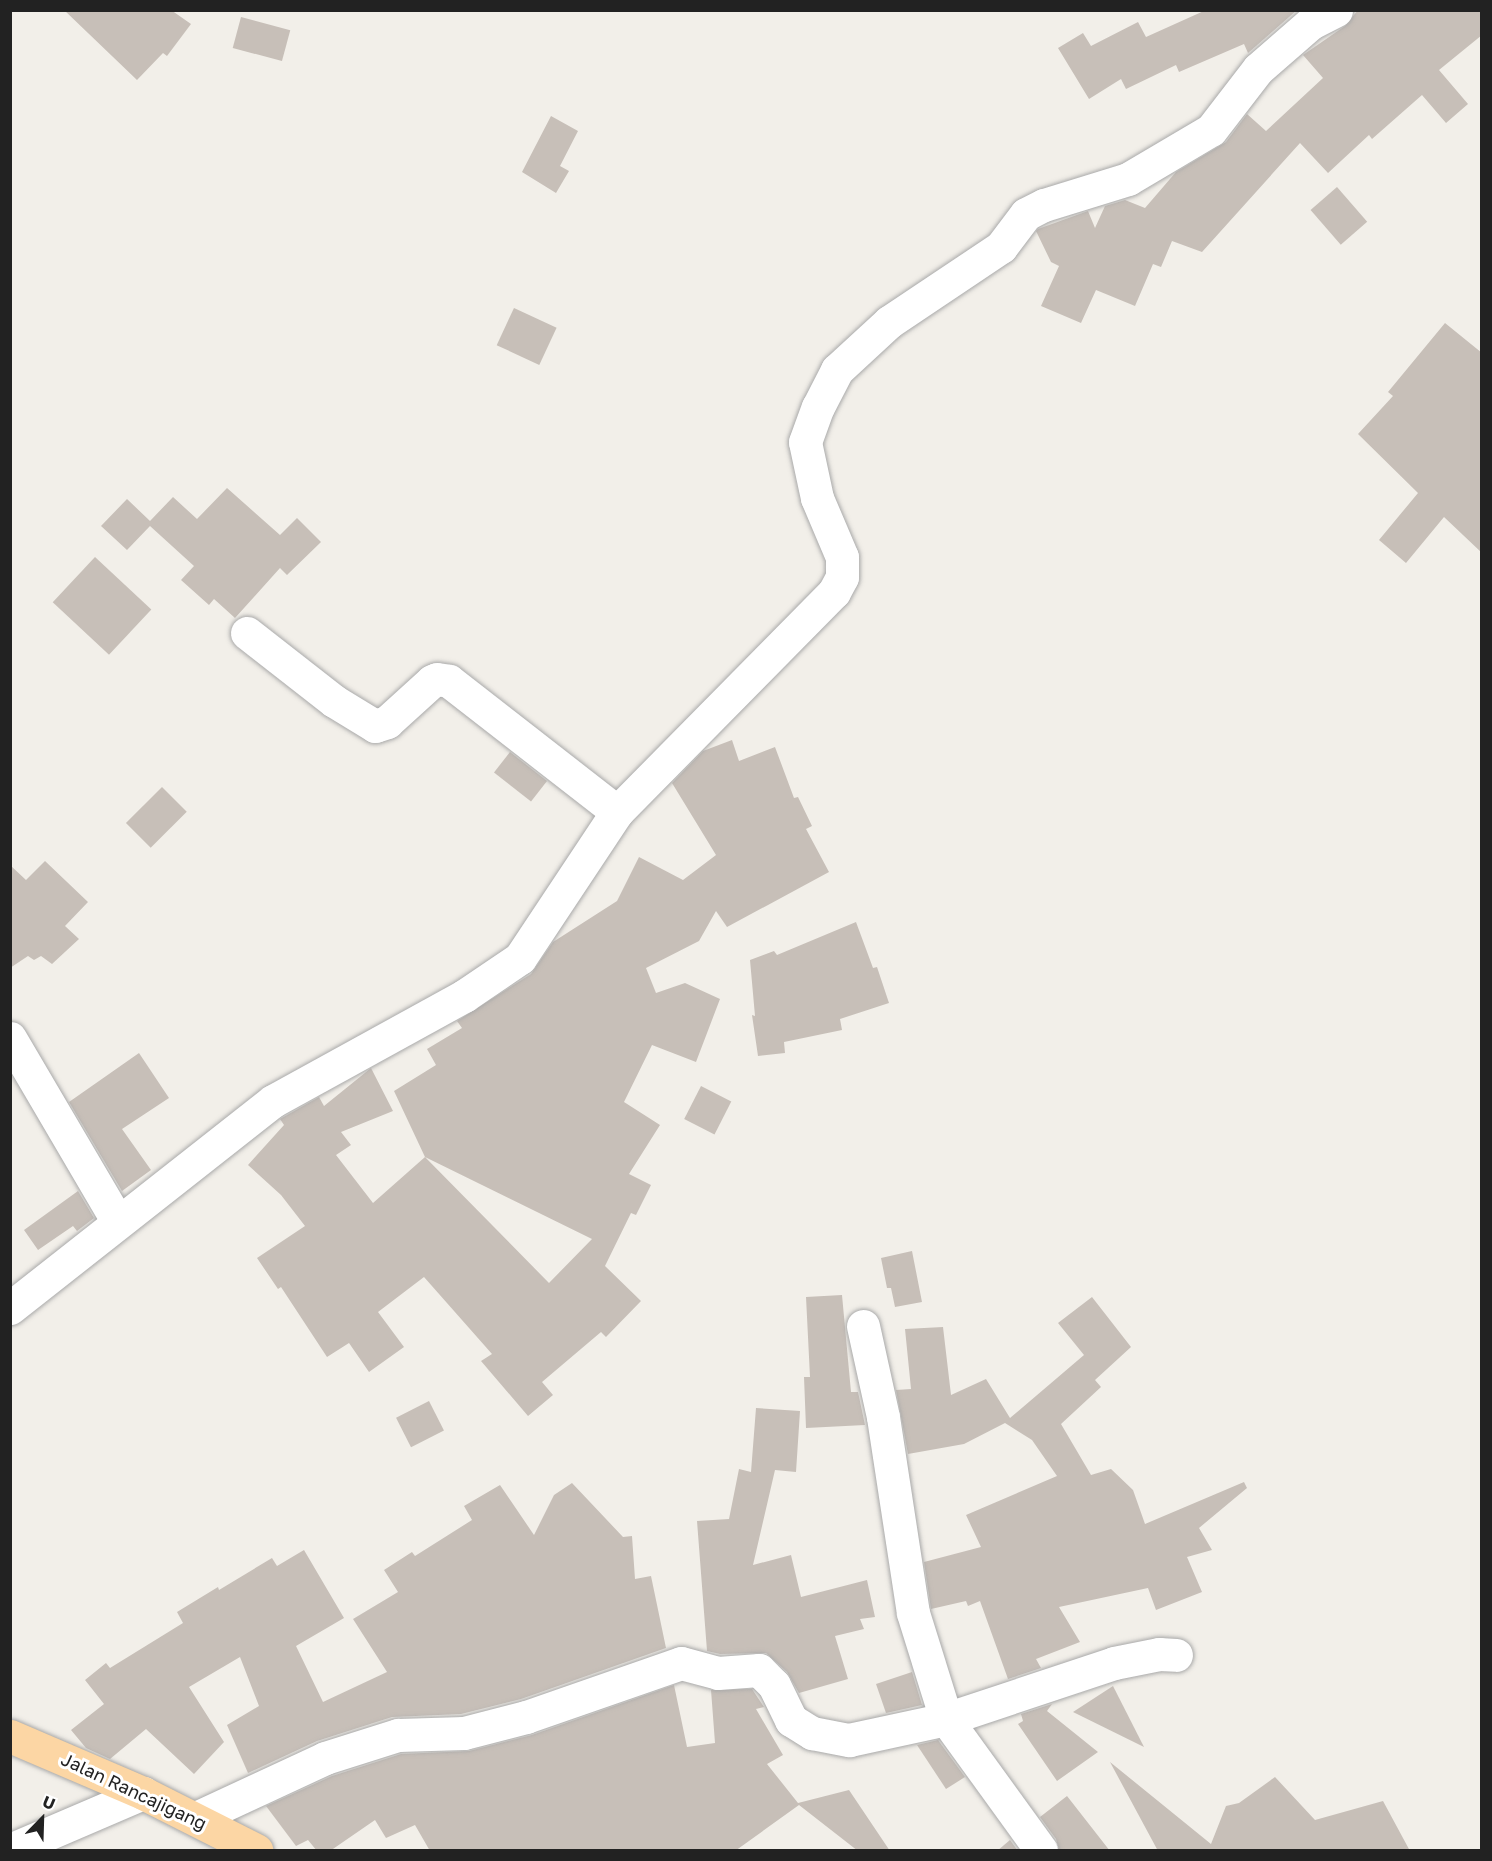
<!DOCTYPE html>
<html>
<head>
<meta charset="utf-8">
<style>
  body { margin:0 }
  #map { position:relative; width:1492px; height:1861px; overflow:hidden; background:#f2efe9; font-family:"Golos Text",sans-serif }
  div>[style] { position:absolute }
  .building>* { inset:0; background:#c7bfb8; transform-origin:0 0 }
  .roads { filter:drop-shadow(0 0 2px #a9a9a9) drop-shadow(0 0 2px #a9a9a9) }
  .minor>* { height:33px; margin:-16.5px; padding:0 16.5px; transform-origin:16.5px; border-radius:16.5px; background:#fff }
  .major>* { height:33px; margin:-16.5px; padding:0 16.5px; transform-origin:16.5px; border-radius:16.5px; background:#fcd6a4 }
  span { translate:-50% -50%; white-space:nowrap; text-align:center; line-height:1.15; -webkit-text-stroke:6px #fff; paint-order:stroke }
  .street-label { font-size:18px; color:#222 }
  .frame { position:absolute; inset:0; border:12px solid #222; pointer-events:none }
  .north { position:absolute; left:12px; top:1789px; width:60px; height:60px; -webkit-text-stroke:4px #fff; paint-order:stroke; rotate:23deg; font-size:16px; font-weight:700; line-height:24px; text-align:center; color:#222 }
  .north::after { content:''; display:block; margin:auto; width:21px; height:27px; background:#222; clip-path:polygon(50% 0,100% 100%,50% 72%,0 100%) }
</style>
</head>
<body>
<div id="map">
  <div class="building">
    <i style="clip-path:polygon(64px 10px,171px 10px,191px 24px,167px 56px,163px 53px,137px 80px)"></i>
    <i style="clip-path:polygon(1206px 10px,1297px 10px,1248px 53px,1244px 44px,1179px 72px,1176px 65px,1126px 89px,1121px 79px,1089px 99px,1058px 48px,1083px 33px,1091px 46px,1138px 22px,1146px 37px)"></i>
    <i style="clip-path:polygon(1358px 10px,1482px 10px,1482px 35px,1439px 70px,1468px 104px,1446px 123px,1422px 95px,1372px 139px,1369px 135px,1328px 173px,1300px 143px,1202px 252px,1172px 241px,1161px 267px,1153px 264px,1135px 306px,1096px 290px,1081px 323px,1041px 306px,1059px 266px,1051px 262px,1036px 231px,1038px 229px,1088px 211px,1095px 228px,1105px 206px,1125px 200px,1145px 208px,1176px 172px,1226px 142px,1247px 114px,1266px 131px,1323px 78px,1303px 55px,1345px 26px)"></i>
    <i style="left:241px;top:17px;width:51px;height:32px;rotate:15deg"></i>
    <i style="clip-path:polygon(551px 116px,578px 131px,560px 166px,569px 171px,556px 193px,522px 172px)"></i>
    <i style="left:1337px;top:187px;width:46px;height:35px;rotate:49deg"></i>
    <i style="left:514px;top:308px;width:47px;height:41px;rotate:25deg"></i>
    <i style="clip-path:polygon(1445px 323px,1482px 353px,1482px 553px,1444px 517px,1406px 563px,1379px 540px,1418px 493px,1358px 434px,1393px 396px,1388px 392px)"></i>
    <i style="clip-path:polygon(227px 488px,280px 535px,297px 518px,321px 542px,287px 575px,280px 568px,235px 618px,214px 599px,209px 605px,181px 580px,194px 566px,150px 526px,127px 550px,101px 526px,127px 499px,150px 521px,173px 497px,197px 519px)"></i>
    <i style="left:95px;top:557px;width:77px;height:62px;rotate:43deg"></i>
    <i style="clip-path:polygon(732px 740px,739px 761px,775px 747px,794px 798px,798px 797px,812px 826px,806px 829px,829px 872px,727px 927px,716px 911px,699px 941px,646px 968px,656px 993px,685px 983px,720px 999px,696px 1062px,652px 1045px,624px 1102px,660px 1125px,629px 1174px,651px 1185px,636px 1215px,631px 1213px,605px 1266px,641px 1301px,606px 1337px,601px 1332px,542px 1382px,553px 1395px,528px 1416px,481px 1361px,492px 1354px,424px 1277px,378px 1312px,404px 1347px,369px 1372px,349px 1343px,327px 1357px,281px 1287px,278px 1289px,257px 1258px,305px 1226px,281px 1195px,248px 1165px,284px 1125px,280px 1119px,319px 1097px,324px 1106px,371px 1068px,393px 1111px,341px 1132px,351px 1145px,336px 1155px,373px 1203px,425px 1157px,549px 1283px,592px 1239px,425px 1157px,394px 1091px,436px 1065px,427px 1049px,462px 1028px,457px 1021px,531px 974px,553px 942px,617px 901px,639px 857px,683px 880px,716px 855px,672px 783px,703px 751px)"></i>
    <i style="left:510px;top:752px;width:47px;height:26px;rotate:38deg"></i>
    <i style="left:162px;top:787px;width:35px;height:51px;rotate:45deg"></i>
    <i style="clip-path:polygon(45px 861px,88px 902px,65px 926px,79px 939px,52px 964px,41px 956px,34px 960px,28px 956px,10px 968px,10px 865px,26px 880px)"></i>
    <i style="clip-path:polygon(856px 922px,873px 968px,877px 967px,889px 1003px,840px 1019px,842px 1030px,784px 1042px,785px 1053px,758px 1056px,752px 1015px,755px 1016px,750px 960px,774px 951px,777px 955px)"></i>
    <i style="clip-path:polygon(139px 1053px,169px 1098px,122px 1129px,151px 1170px,122px 1191px,69px 1102px)"></i>
    <i style="left:701px;top:1086px;width:34px;height:37px;rotate:27deg"></i>
    <i style="clip-path:polygon(78px 1191px,94px 1218px,77px 1231px,73px 1226px,38px 1250px,24px 1230px)"></i>
    <i style="clip-path:polygon(912px 1251px,922px 1302px,895px 1307px,891px 1288px,887px 1288px,881px 1258px)"></i>
    <i style="clip-path:polygon(842px 1295px,851px 1392px,858px 1392px,865px 1425px,806px 1428px,804px 1377px,810px 1377px,806px 1297px)"></i>
    <i style="clip-path:polygon(1092px 1297px,1131px 1347px,1095px 1380px,1101px 1387px,1061px 1424px,1091px 1475px,1111px 1469px,1133px 1490px,1145px 1524px,1244px 1482px,1247px 1488px,1199px 1528px,1212px 1550px,1187px 1557px,1202px 1592px,1156px 1610px,1148px 1588px,1059px 1607px,1080px 1642px,1036px 1659px,1041px 1668px,1008px 1679px,980px 1601px,968px 1606px,966px 1601px,931px 1609px,924px 1562px,981px 1547px,966px 1515px,1057px 1476px,1032px 1440px,1005px 1423px,964px 1444px,908px 1454px,896px 1390px,911px 1389px,905px 1329px,943px 1327px,951px 1395px,986px 1379px,1010px 1418px,1084px 1355px,1058px 1323px)"></i>
    <i style="left:429px;top:1401px;width:33px;height:37px;rotate:63deg"></i>
    <i style="clip-path:polygon(756px 1408px,800px 1411px,796px 1472px,775px 1470px,753px 1565px,791px 1555px,801px 1597px,867px 1580px,875px 1617px,860px 1619px,864px 1629px,835px 1636px,848px 1679px,799px 1693px,787px 1672px,766px 1653px,720px 1654px,707px 1651px,697px 1521px,729px 1519px,739px 1469px,751px 1472px)"></i>
    <i style="clip-path:polygon(572px 1483px,623px 1537px,632px 1536px,635px 1579px,651px 1576px,666px 1648px,521px 1699px,461px 1714px,392px 1717px,317px 1741px,248px 1773px,227px 1725px,259px 1706px,240px 1657px,189px 1687px,224px 1742px,194px 1774px,146px 1729px,110px 1759px,86px 1748px,71px 1730px,104px 1704px,85px 1680px,106px 1663px,110px 1668px,183px 1623px,177px 1612px,218px 1587px,219px 1590px,272px 1558px,277px 1566px,304px 1550px,344px 1618px,296px 1646px,323px 1702px,387px 1672px,353px 1619px,398px 1592px,384px 1570px,412px 1552px,415px 1556px,472px 1520px,464px 1506px,500px 1485px,534px 1535px,554px 1495px)"></i>
    <i style="clip-path:polygon(912px 1672px,922px 1705px,886px 1713px,876px 1684px)"></i>
    <i style="clip-path:polygon(674px 1685px,687px 1747px,715px 1743px,711px 1690px,752px 1689px,764px 1707px,756px 1709px,783px 1755px,767px 1764px,798px 1803px,849px 1790px,890px 1851px,858px 1851px,799px 1805px,735px 1851px,430px 1851px,415px 1825px,386px 1838px,375px 1820px,330px 1851px,317px 1851px,308px 1840px,296px 1846px,266px 1806px,332px 1776px,401px 1754px,469px 1751px,532px 1735px)"></i>
    <i style="clip-path:polygon(1113px 1686px,1144px 1747px,1073px 1712px)"></i>
    <i style="clip-path:polygon(1052px 1704px,1047px 1711px,1098px 1752px,1057px 1781px,1018px 1724px,1023px 1721px,1021px 1714px)"></i>
    <i style="clip-path:polygon(938px 1740px,965px 1777px,946px 1789px,917px 1745px)"></i>
    <i style="clip-path:polygon(1110px 1762px,1211px 1844px,1226px 1806px,1239px 1803px,1275px 1777px,1315px 1820px,1383px 1801px,1410px 1851px,1158px 1851px)"></i>
    <i style="clip-path:polygon(1067px 1796px,1110px 1851px,1059px 1851px,1056px 1839px,1040px 1817px)"></i>
    <i style="clip-path:polygon(1010px 1840px,1018px 1851px,997px 1851px)"></i>
  </div>
  <div class="roads">
    <div class="minor">
      <i style="left:247px;top:633px;width:110px;rotate:38deg"></i>
      <i style="left:334px;top:701px;width:48px;rotate:31.4deg"></i>
      <i style="left:375px;top:726px;width:13px;rotate:-18deg"></i>
      <i style="left:387px;top:722px;width:61px;rotate:-42.3deg"></i>
      <i style="left:432px;top:681px;width:5px;rotate:-22deg"></i>
      <i style="left:437px;top:679px;width:12px;rotate:9deg"></i>
      <i style="left:449px;top:681px;width:213px;rotate:37.9deg"></i>
      <i style="left:10px;top:1038px;width:213px;rotate:59.6deg"></i>
      <i style="left:10px;top:1308px;width:335px;rotate:-38.2deg"></i>
      <i style="left:273px;top:1101px;width:218px;rotate:-28.8deg"></i>
      <i style="left:464px;top:996px;width:68px;rotate:-34.2deg"></i>
      <i style="left:520px;top:958px;width:175px;rotate:-56.4deg"></i>
      <i style="left:617px;top:812px;width:309px;rotate:-45.4deg"></i>
      <i style="left:834px;top:592px;width:17px;rotate:-62deg"></i>
      <i style="left:842px;top:577px;width:20px;rotate:-90deg"></i>
      <i style="left:842px;top:557px;width:64px;rotate:-113deg"></i>
      <i style="left:817px;top:498px;width:57px;rotate:-102.1deg"></i>
      <i style="left:805px;top:442px;width:37px;rotate:-70deg"></i>
      <i style="left:818px;top:407px;width:42px;rotate:-62.8deg"></i>
      <i style="left:837px;top:370px;width:71px;rotate:-42.7deg"></i>
      <i style="left:889px;top:322px;width:135px;rotate:-33.8deg"></i>
      <i style="left:1001px;top:247px;width:41px;rotate:-52.9deg"></i>
      <i style="left:1026px;top:214px;width:20px;rotate:-27deg"></i>
      <i style="left:1044px;top:205px;width:88px;rotate:-17.2deg"></i>
      <i style="left:1128px;top:179px;width:96px;rotate:-30.6deg"></i>
      <i style="left:1211px;top:130px;width:77px;rotate:-52.4deg"></i>
      <i style="left:1258px;top:69px;width:70px;rotate:-41deg"></i>
      <i style="left:1311px;top:23px;width:28px;rotate:-27deg"></i>
      <i style="left:863px;top:1326px;width:93px;rotate:77.6deg"></i>
      <i style="left:883px;top:1417px;width:198px;rotate:81.3deg"></i>
      <i style="left:913px;top:1613px;width:111px;rotate:72.7deg"></i>
      <i style="left:946px;top:1719px;width:162px;rotate:54.1deg"></i>
      <i style="left:196px;top:1818px;width:142px;rotate:-24.9deg"></i>
      <i style="left:325px;top:1758px;width:77px;rotate:-17.5deg"></i>
      <i style="left:398px;top:1735px;width:66px;rotate:-1.7deg"></i>
      <i style="left:464px;top:1733px;width:64px;rotate:-14.5deg"></i>
      <i style="left:526px;top:1717px;width:164px;rotate:-19.2deg"></i>
      <i style="left:681px;top:1663px;width:38px;rotate:15deg"></i>
      <i style="left:718px;top:1673px;width:41px;rotate:-4.2deg"></i>
      <i style="left:759px;top:1670px;width:21px;rotate:45deg"></i>
      <i style="left:774px;top:1685px;width:39px;rotate:64deg"></i>
      <i style="left:791px;top:1720px;width:25px;rotate:32deg"></i>
      <i style="left:812px;top:1733px;width:38px;rotate:11deg"></i>
      <i style="left:849px;top:1740px;width:99px;rotate:-12.2deg"></i>
      <i style="left:946px;top:1719px;width:177px;rotate:-18.4deg"></i>
      <i style="left:1114px;top:1663px;width:46px;rotate:-11.3deg"></i>
      <i style="left:1159px;top:1654px;width:17px;rotate:3deg"></i>
      <i style="left:10px;top:1850px;width:145px;rotate:-23.2deg"></i>
    </div>
    <div class="major">
      <i style="left:10px;top:1736px;width:145px;rotate:23.2deg"></i>
      <i style="left:143px;top:1793px;width:127px;rotate:26.8deg"></i>
    </div>
  </div>
  <div class="street-label">
    <span style="left:134px;top:1791px;rotate:25deg">Jalan Rancajigang</span>
  </div>
  <div class="frame"></div>
  <div class="north">U</div>
</div>
</body>
</html>
